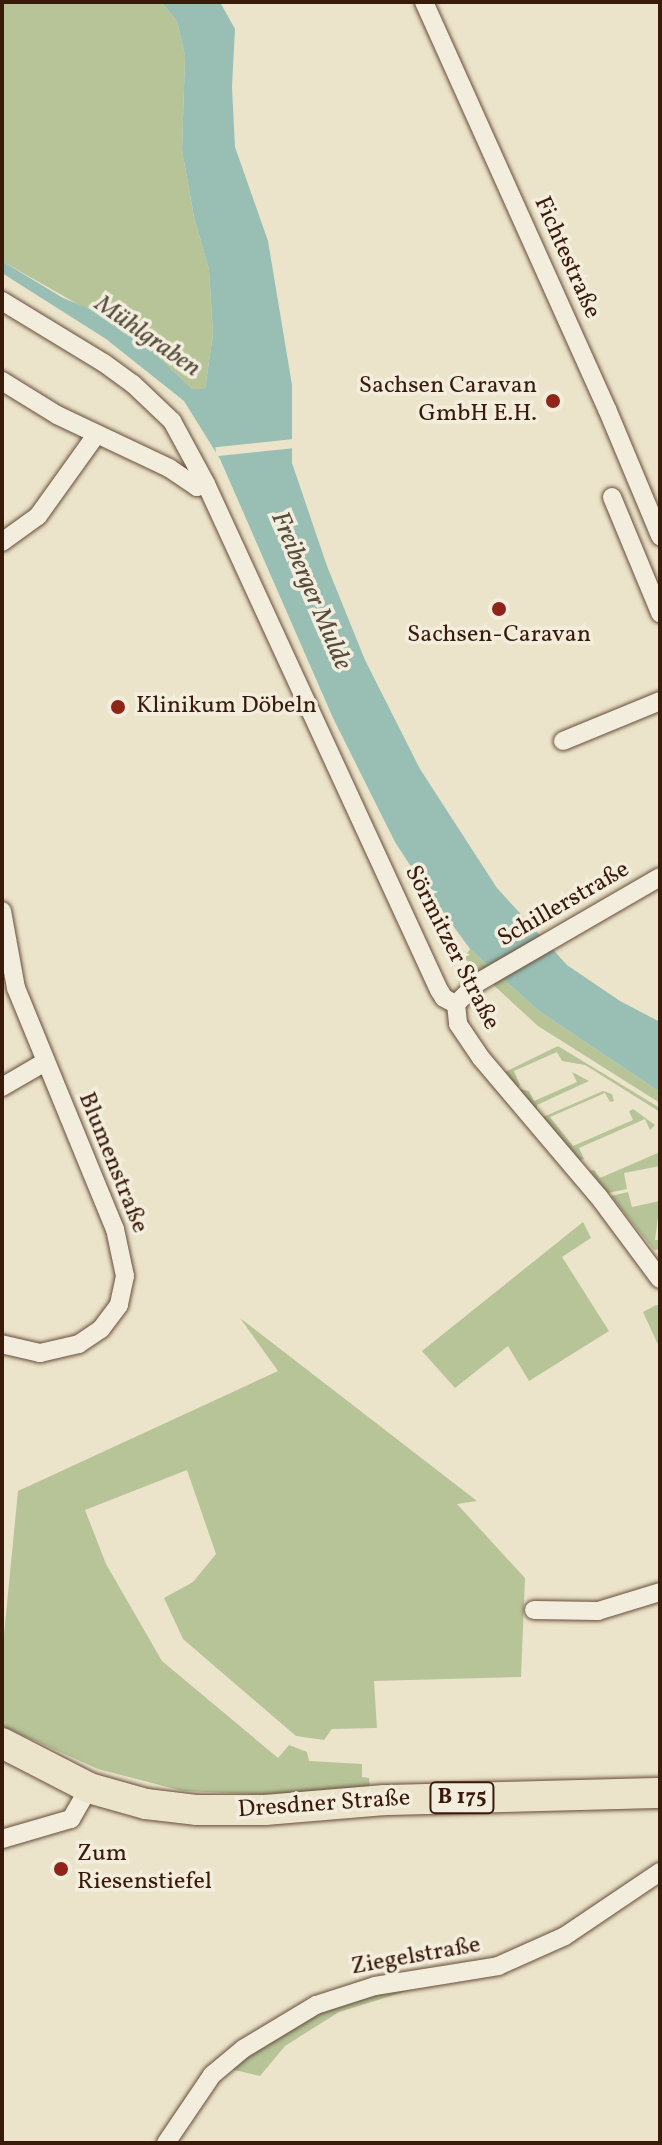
<!DOCTYPE html>
<html>
<head>
<meta charset="utf-8">
<style>
  body { margin:0 }
  #map { position:relative; width:662px; height:2145px; overflow:hidden; background:#ece4ca; font-family:Vollkorn,serif }
  div>[style] { position:absolute }
  .green>* { inset:0; background:#b6c498 }
  .water>* { inset:0; background:#99bfb5 }
  .pier>* { inset:0; background:#ece4ca; transform-origin:0 0 }
  .roads { filter:drop-shadow(0 0 2px #664c39) drop-shadow(0 0 2px #664c39) }
  .street>* { height:18px; margin:-9px; padding:0 9px; transform-origin:9px; border-radius:9px; background:#f3eddd }
  .primary>* { height:30px; margin:-15px; padding:0 15px; transform-origin:15px; border-radius:15px; background:#ece4ca }
  .dots>* { width:22px; height:22px; translate:-50% -50%; box-sizing:border-box; border:4px solid #f3eddd; border-radius:50% }
  span { translate:-50% -50%; white-space:nowrap; text-align:center; line-height:1.15; -webkit-text-stroke:7px #f3eddd; paint-order:stroke }
  .shield-label span { padding:2px 6px; background:#f3eddd; border:2px solid; border-radius:6px; -webkit-text-stroke-width:0 }
  .shield-label { font-size:22px; color:#3a1a09; font-weight:700 }
  .street-label { font-size:24px; color:#3a1a09 }
  .poi-label { font-size:24px; color:#3a1a09 }
  .right { translate:-100% -50%; text-align:right }
  .left { translate:0 -50%; text-align:left }
  .water-label { font-size:26px; color:#564c3d; font-style:italic }
  .frame { position:absolute; inset:0; border:4px solid #3a1a09; pointer-events:none }
</style>
</head>
<body>
<div id="map">
  <div class="green">
    <i style="clip-path:polygon(2px 2px,161px 2px,177px 21px,185px 56px,182px 150px,194px 217px,209px 270px,213px 334px,205px 389px,192px 389px,149px 347px,123px 330px,2px 261px)"></i>
    <i style="clip-path:polygon(470px 949px,539px 1011px,660px 1092px,660px 1103px,538px 1026px,464px 958px)"></i>
    <i style="clip-path:polygon(558px 1046px,660px 1108px,660px 1112px,585px 1065px,562px 1061px,557px 1052px,514px 1071px,520px 1085px,517px 1087px,505px 1072px)"></i>
    <i style="clip-path:polygon(572px 1072px,589px 1081px,537px 1105px,537px 1111px,519px 1089px,529px 1091px,534px 1101px,577px 1082px)"></i>
    <i style="clip-path:polygon(603px 1091px,612px 1094px,614px 1101px,610px 1102px,605px 1093px,550px 1117px,573px 1146px,633px 1120px,629px 1111px,633px 1109px,655px 1125px,650px 1130px,645px 1119px,579px 1148px,584px 1159px,580px 1161px,543px 1117px)"></i>
    <i style="clip-path:polygon(660px 1152px,660px 1166px,624px 1173px,627px 1189px,608px 1193px,590px 1171px,594px 1170px,600px 1178px)"></i>
    <i style="clip-path:polygon(628px 1192px,632px 1207px,660px 1201px,655px 1240px,660px 1240px,660px 1249px,654px 1250px,611px 1196px)"></i>
    <i style="clip-path:polygon(583px 1222px,591px 1238px,562px 1257px,609px 1331px,529px 1381px,508px 1346px,455px 1388px,422px 1351px)"></i>
    <i style="clip-path:polygon(656px 1305px,660px 1306px,660px 1349px,643px 1312px)"></i>
    <i style="clip-path:polygon(240px 1318px,477px 1501px,457px 1504px,525px 1578px,521px 1677px,374px 1681px,377px 1728px,332px 1729px,324px 1740px,296px 1736px,183px 1639px,164px 1598px,193px 1582px,216px 1554px,187px 1470px,85px 1510px,106px 1564px,162px 1661px,278px 1758px,289px 1745px,307px 1752px,309px 1761px,362px 1764px,362px 1777px,369px 1778px,370px 1788px,278px 1795px,183px 1791px,98px 1769px,2px 1726px,2px 1655px,18px 1491px,278px 1371px)"></i>
    <i style="clip-path:polygon(446px 1979px,339px 2012px,285px 2046px,260px 2076px,230px 2069px,247px 2052px,351px 1995px)"></i>
  </div>
  <div class="water">
    <i style="clip-path:polygon(161px 2px,220px 2px,235px 29px,232px 87px,235px 147px,268px 241px,292px 385px,292px 463px,327px 566px,365px 660px,420px 769px,497px 888px,567px 965px,620px 1001px,660px 1022px,660px 1092px,539px 1011px,470px 949px,417px 876px,395px 842px,333px 718px,220px 459px,184px 401px,106px 339px,2px 273px,2px 261px,63px 298px,90px 309px,152px 350px,192px 389px,205px 389px,213px 334px,209px 270px,194px 217px,182px 150px,185px 56px,177px 21px)"></i>
  </div>
  <div class="pier">
    <i style="left:294px;top:439px;width:9px;height:79px;rotate:84deg"></i>
  </div>
  <div class="roads">
    <div class="street">
      <i style="left:424px;top:2px;width:446px;rotate:65.8deg"></i>
      <i style="left:607px;top:409px;width:138px;rotate:67.3deg"></i>
      <i style="left:2px;top:301px;width:119px;rotate:31.3deg"></i>
      <i style="left:104px;top:363px;width:36px;rotate:36deg"></i>
      <i style="left:133px;top:384px;width:54px;rotate:43.5deg"></i>
      <i style="left:172px;top:421px;width:72px;rotate:61.6deg"></i>
      <i style="left:206px;top:484px;width:557px;rotate:65.28deg"></i>
      <i style="left:439px;top:990px;width:9px;rotate:58deg"></i>
      <i style="left:444px;top:998px;width:13px;rotate:27deg"></i>
      <i style="left:456px;top:1004px;width:20px;rotate:84deg"></i>
      <i style="left:458px;top:1024px;width:41px;rotate:55.9deg"></i>
      <i style="left:481px;top:1058px;width:182px;rotate:49.7deg"></i>
      <i style="left:599px;top:1197px;width:102px;rotate:53.4deg"></i>
      <i style="left:2px;top:381px;width:65px;rotate:31.7deg"></i>
      <i style="left:57px;top:415px;width:124px;rotate:25.3deg"></i>
      <i style="left:169px;top:468px;width:34px;rotate:34deg"></i>
      <i style="left:197px;top:487px;width:9px;rotate:-18deg"></i>
      <i style="left:612px;top:497px;width:126px;rotate:67.5deg"></i>
      <i style="left:2px;top:542px;width:44px;rotate:-35.8deg"></i>
      <i style="left:38px;top:516px;width:100px;rotate:-54.4deg"></i>
      <i style="left:563px;top:741px;width:105px;rotate:-22.4deg"></i>
      <i style="left:2px;top:911px;width:78px;rotate:79.7deg"></i>
      <i style="left:16px;top:988px;width:261px;rotate:67.7deg"></i>
      <i style="left:115px;top:1229px;width:48px;rotate:78deg"></i>
      <i style="left:125px;top:1276px;width:30px;rotate:102deg"></i>
      <i style="left:119px;top:1305px;width:30px;rotate:127deg"></i>
      <i style="left:101px;top:1329px;width:27px;rotate:146deg"></i>
      <i style="left:79px;top:1344px;width:40px;rotate:167deg"></i>
      <i style="left:40px;top:1353px;width:39px;rotate:-167deg"></i>
      <i style="left:456px;top:1004px;width:30px;rotate:-45deg"></i>
      <i style="left:477px;top:983px;width:211px;rotate:-30.1deg"></i>
      <i style="left:2px;top:1087px;width:50px;rotate:-30.2deg"></i>
      <i style="left:534px;top:1610px;width:64px;rotate:0.9deg"></i>
      <i style="left:598px;top:1611px;width:65px;rotate:-17deg"></i>
      <i style="left:2px;top:1839px;width:72px;rotate:-16.2deg"></i>
      <i style="left:71px;top:1819px;width:36px;rotate:-60deg"></i>
      <i style="left:166px;top:2143px;width:82px;rotate:-55.9deg"></i>
      <i style="left:212px;top:2075px;width:40px;rotate:-40deg"></i>
      <i style="left:243px;top:2049px;width:85px;rotate:-31.1deg"></i>
      <i style="left:316px;top:2005px;width:62px;rotate:-17.9deg"></i>
      <i style="left:375px;top:1986px;width:125px;rotate:-9.2deg"></i>
      <i style="left:498px;top:1966px;width:73px;rotate:-24.1deg"></i>
      <i style="left:565px;top:1936px;width:115px;rotate:-34deg"></i>
    </div>
    <div class="primary">
      <i style="left:2px;top:1743px;width:98px;rotate:27.3deg"></i>
      <i style="left:89px;top:1788px;width:59px;rotate:15.7deg"></i>
      <i style="left:146px;top:1804px;width:50px;rotate:6.8deg"></i>
      <i style="left:196px;top:1810px;width:69px"></i>
      <i style="left:265px;top:1810px;width:120px;rotate:-4.8deg"></i>
      <i style="left:385px;top:1800px;width:275px;rotate:-1.5deg"></i>
    </div>
  </div>
  <div class="dots">
    <i style="left:553px;top:401px;background:#8f2418"></i>
    <i style="left:499px;top:609px;background:#8f2418"></i>
    <i style="left:118px;top:707px;background:#8f2418"></i>
    <i style="left:61px;top:1869px;background:#8f2418"></i>
  </div>
  <div class="shield-label">
    <span style="left:462px;top:1798px">B 175</span>
  </div>
  <div class="street-label">
    <span style="left:566px;top:258px;rotate:66deg">Fichtestraße</span>
    <span style="left:564px;top:905px;rotate:-30deg">Schillerstraße</span>
    <span style="left:451px;top:948px;rotate:63deg">Sörmitzer Straße</span>
    <span style="left:112px;top:1163px;rotate:68deg">Blumenstraße</span>
    <span style="left:324px;top:1805px;rotate:-4deg">Dresdner Straße</span>
    <span style="left:416px;top:1957px;rotate:-10deg">Ziegelstraße</span>
  </div>
  <div class="poi-label">
    <span class="right" style="left:537px;top:401px">Sachsen Caravan<br>GmbH E.H.</span>
    <span style="left:499px;top:636px">Sachsen-Caravan</span>
    <span class="left" style="left:136px;top:707px">Klinikum Döbeln</span>
    <span class="left" style="left:77px;top:1869px">Zum<br>Riesenstiefel</span>
  </div>
  <div class="water-label">
    <span style="left:147px;top:337px;rotate:35deg">Mühlgraben</span>
    <span style="left:310px;top:591px;rotate:67deg">Freiberger Mulde</span>
  </div>
  <div class="frame"></div>
</div>
</body>
</html>
